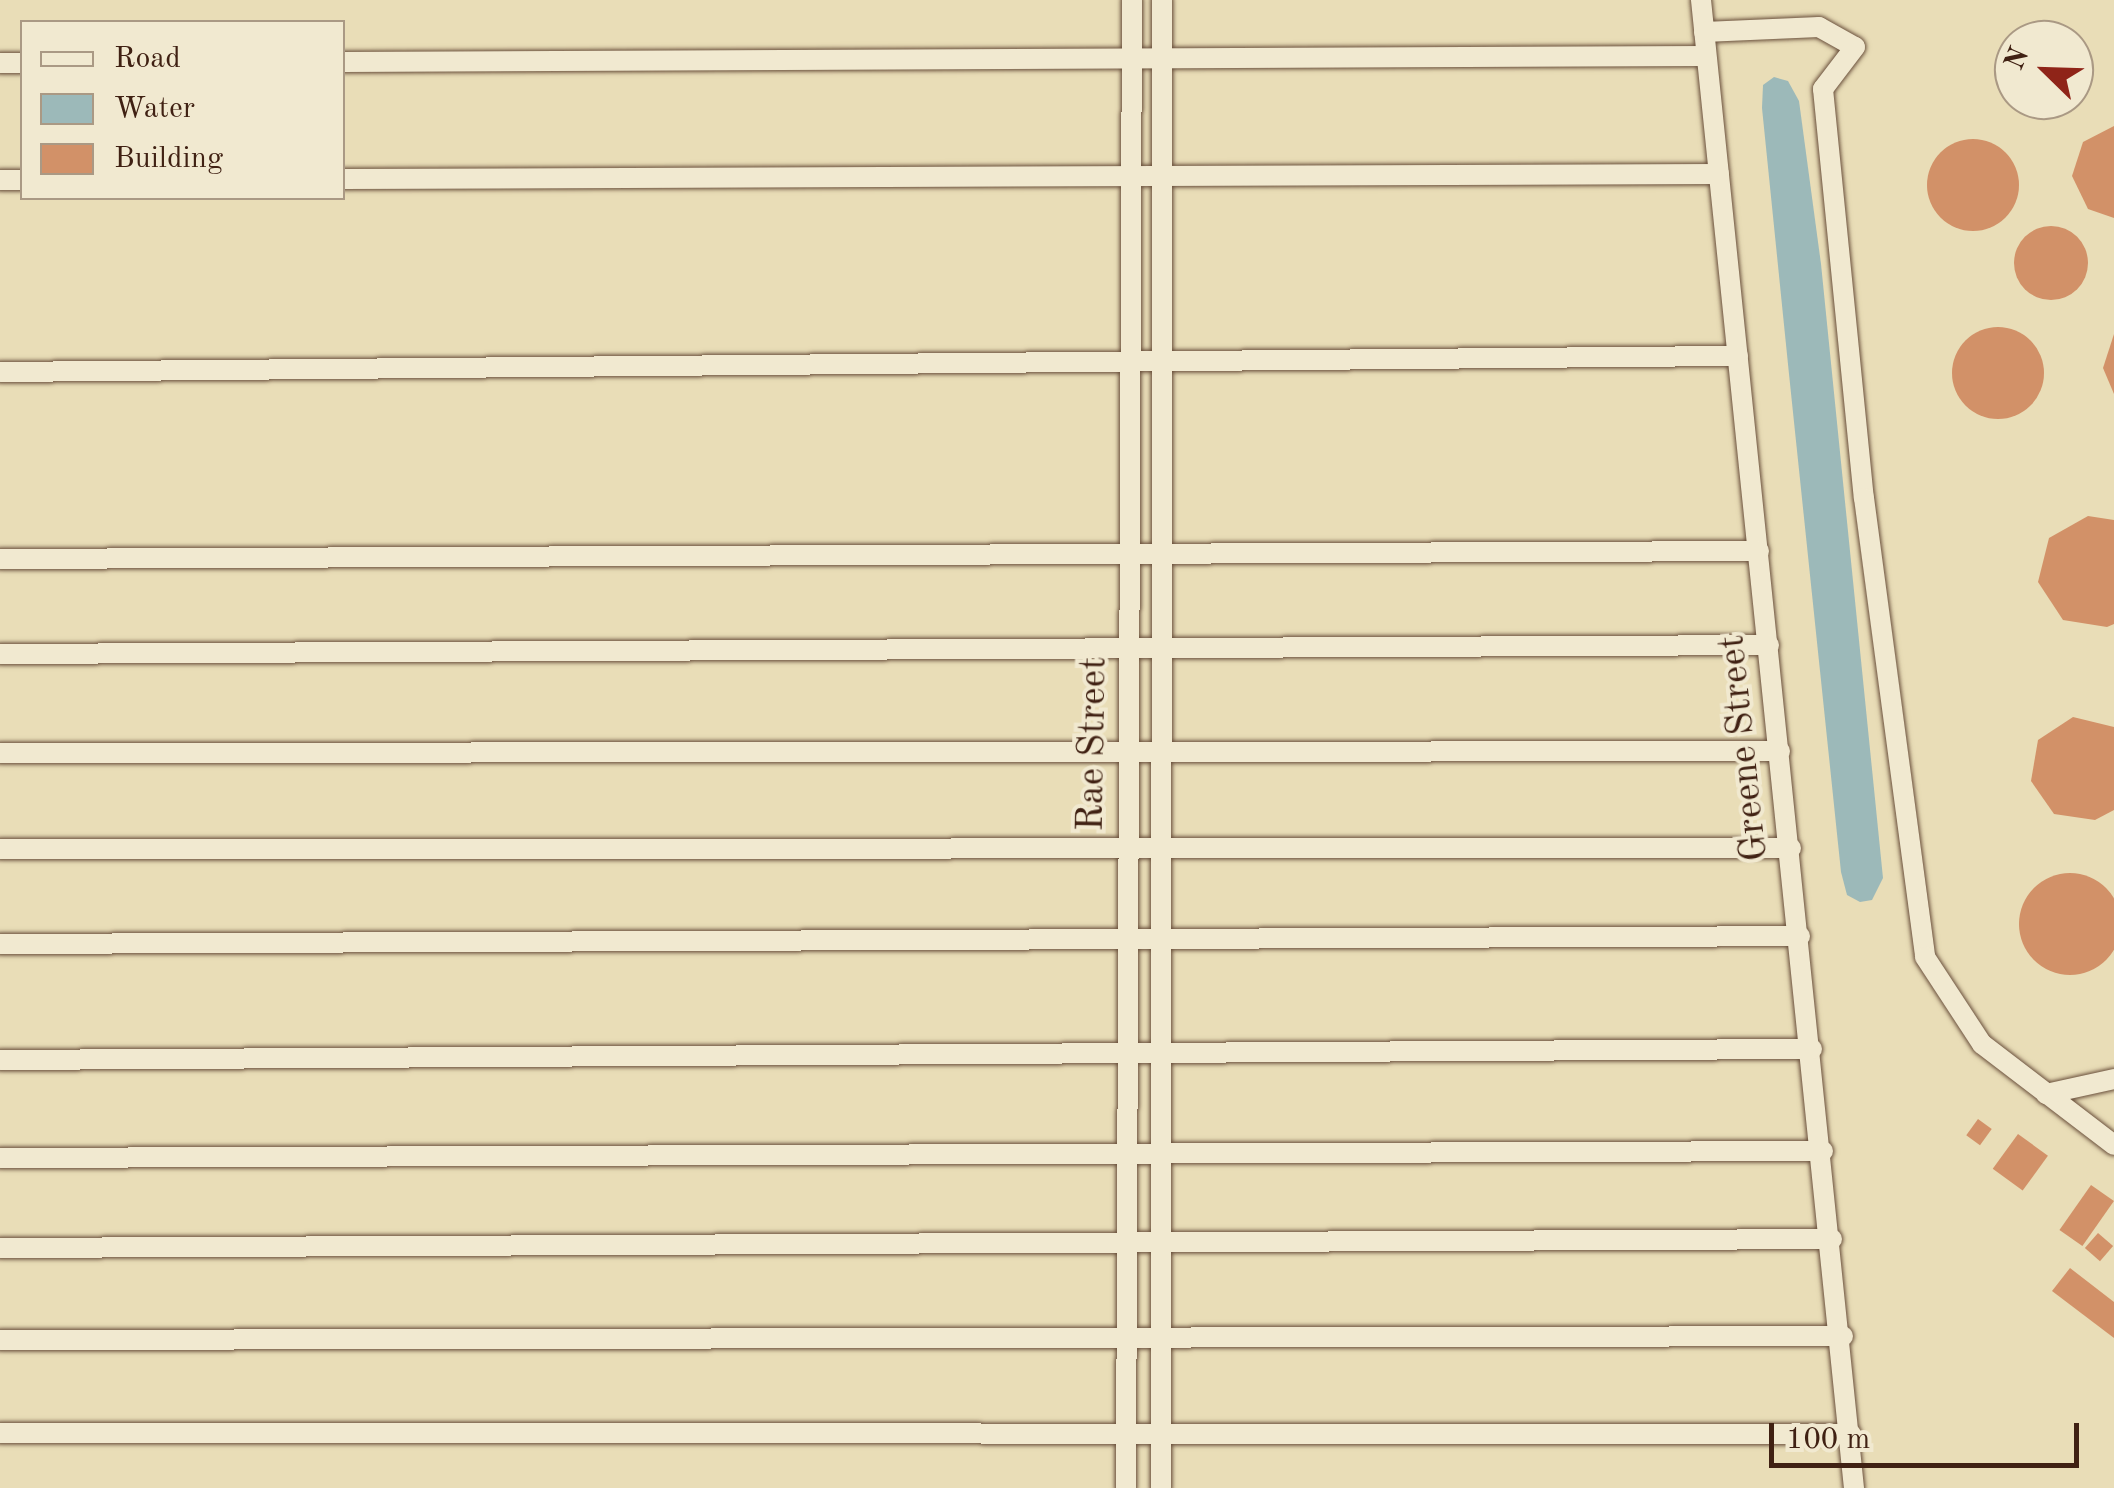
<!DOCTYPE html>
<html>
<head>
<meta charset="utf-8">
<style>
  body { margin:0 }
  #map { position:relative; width:2114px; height:1488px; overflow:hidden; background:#e9ddb7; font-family:"Old Standard TT",serif }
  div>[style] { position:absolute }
  .water>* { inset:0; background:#9cb9b9 }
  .building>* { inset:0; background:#d29168; transform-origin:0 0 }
  .round { border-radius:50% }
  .roads { filter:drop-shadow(0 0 2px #6a503c) drop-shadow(0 0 2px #6a503c) }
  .minor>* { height:20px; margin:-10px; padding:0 10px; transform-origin:10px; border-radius:10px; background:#f1e9d0 }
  span { translate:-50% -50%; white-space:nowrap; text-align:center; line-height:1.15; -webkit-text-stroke:8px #f1e9d0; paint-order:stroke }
  .street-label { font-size:38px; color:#402113 }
  .legend { position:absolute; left:20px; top:20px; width:325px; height:180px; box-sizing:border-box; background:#f1e9d0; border:2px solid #aa9984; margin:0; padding:12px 18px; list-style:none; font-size:30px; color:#402113 }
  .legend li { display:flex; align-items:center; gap:20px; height:50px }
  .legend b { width:50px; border:2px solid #aa9984 }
  .north { position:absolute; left:1994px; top:20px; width:100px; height:100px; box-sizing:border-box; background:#f1e9d0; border:2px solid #aa9984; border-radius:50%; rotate:293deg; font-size:28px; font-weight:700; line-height:40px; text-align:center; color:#402113 }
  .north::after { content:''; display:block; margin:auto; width:35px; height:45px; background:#8f2418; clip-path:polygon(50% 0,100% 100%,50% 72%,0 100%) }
  .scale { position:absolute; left:1769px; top:1423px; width:310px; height:45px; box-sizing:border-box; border:5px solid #402113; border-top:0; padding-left:12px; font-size:30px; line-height:35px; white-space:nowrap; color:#402113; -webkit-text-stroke:8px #f1e9d0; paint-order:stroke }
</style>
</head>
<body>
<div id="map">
  <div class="water">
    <i style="clip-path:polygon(1774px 77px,1788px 81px,1799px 101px,1821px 264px,1883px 878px,1872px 900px,1860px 902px,1847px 895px,1841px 872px,1789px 374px,1762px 108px,1763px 85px)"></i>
  </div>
  <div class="building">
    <i style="clip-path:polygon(2114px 126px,2114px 218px,2088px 209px,2072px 176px,2083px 142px)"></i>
    <i class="round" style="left:1927px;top:139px;width:92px;height:92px"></i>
    <i class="round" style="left:2014px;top:226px;width:74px;height:74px"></i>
    <i class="round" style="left:1952px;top:327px;width:92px;height:92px"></i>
    <i style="clip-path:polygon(2114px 334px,2114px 394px,2103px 368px)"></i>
    <i style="clip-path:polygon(2088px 516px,2114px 520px,2114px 624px,2107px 627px,2063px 620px,2038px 582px,2049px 538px)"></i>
    <i style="clip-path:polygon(2073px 717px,2114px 727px,2114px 810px,2095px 820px,2054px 814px,2031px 781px,2038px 740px)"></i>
    <i class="round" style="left:2019px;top:873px;width:102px;height:102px"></i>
    <i style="left:1978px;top:1119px;width:17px;height:20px;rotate:36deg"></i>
    <i style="left:2018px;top:1134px;width:37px;height:43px;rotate:36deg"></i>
    <i style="left:2091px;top:1185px;width:28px;height:55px;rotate:35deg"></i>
    <i style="left:2098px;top:1233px;width:20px;height:20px;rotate:41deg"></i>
    <i style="clip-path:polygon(2070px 1268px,2114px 1302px,2114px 1338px,2052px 1291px)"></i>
  </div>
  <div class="roads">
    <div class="minor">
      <i style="left:1701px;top:0;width:1496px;rotate:84.13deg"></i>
      <i style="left:1704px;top:32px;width:115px;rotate:-2.5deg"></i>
      <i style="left:1819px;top:27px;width:41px;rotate:29.1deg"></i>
      <i style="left:1855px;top:47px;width:53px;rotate:127.3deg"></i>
      <i style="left:1823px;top:89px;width:411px;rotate:84.3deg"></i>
      <i style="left:1864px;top:498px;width:463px;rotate:82.4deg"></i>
      <i style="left:1925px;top:957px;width:104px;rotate:56.8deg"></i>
      <i style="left:1982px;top:1044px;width:166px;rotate:37.4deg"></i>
      <i style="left:342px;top:62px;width:1364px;rotate:-0.25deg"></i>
      <i style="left:0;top:63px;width:22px"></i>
      <i style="left:342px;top:179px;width:1377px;rotate:-0.21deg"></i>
      <i style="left:0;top:180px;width:22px"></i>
      <i style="left:0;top:372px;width:1738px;rotate:-0.53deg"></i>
      <i style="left:0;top:559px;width:1759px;rotate:-0.26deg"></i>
      <i style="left:0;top:654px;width:1769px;rotate:-0.29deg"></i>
      <i style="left:0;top:753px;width:1780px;rotate:-0.06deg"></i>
      <i style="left:0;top:849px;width:1791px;rotate:-0.03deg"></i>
      <i style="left:0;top:944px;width:1800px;rotate:-0.25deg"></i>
      <i style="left:0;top:1060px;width:1812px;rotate:-0.35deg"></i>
      <i style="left:2046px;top:1094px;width:70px;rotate:-12.4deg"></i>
      <i style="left:0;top:1158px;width:1823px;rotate:-0.22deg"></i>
      <i style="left:0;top:1248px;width:1832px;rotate:-0.28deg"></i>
      <i style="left:0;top:1340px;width:1843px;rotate:-0.12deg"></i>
      <i style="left:0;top:1433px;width:1851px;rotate:0.03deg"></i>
      <i style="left:1126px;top:1488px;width:1488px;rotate:-89.77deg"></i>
      <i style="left:1161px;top:1488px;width:1488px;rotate:-89.96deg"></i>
    </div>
  </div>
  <div class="street-label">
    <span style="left:1094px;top:744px;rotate:-89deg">Rae Street</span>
    <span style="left:1745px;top:748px;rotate:-96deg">Greene Street</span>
  </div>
  <ul class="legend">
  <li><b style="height:12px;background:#f1e9d0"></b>Road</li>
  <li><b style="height:28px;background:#9cb9b9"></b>Water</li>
  <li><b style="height:28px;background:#d29168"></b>Building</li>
  </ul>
  <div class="north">N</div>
  <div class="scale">100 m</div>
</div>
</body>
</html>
